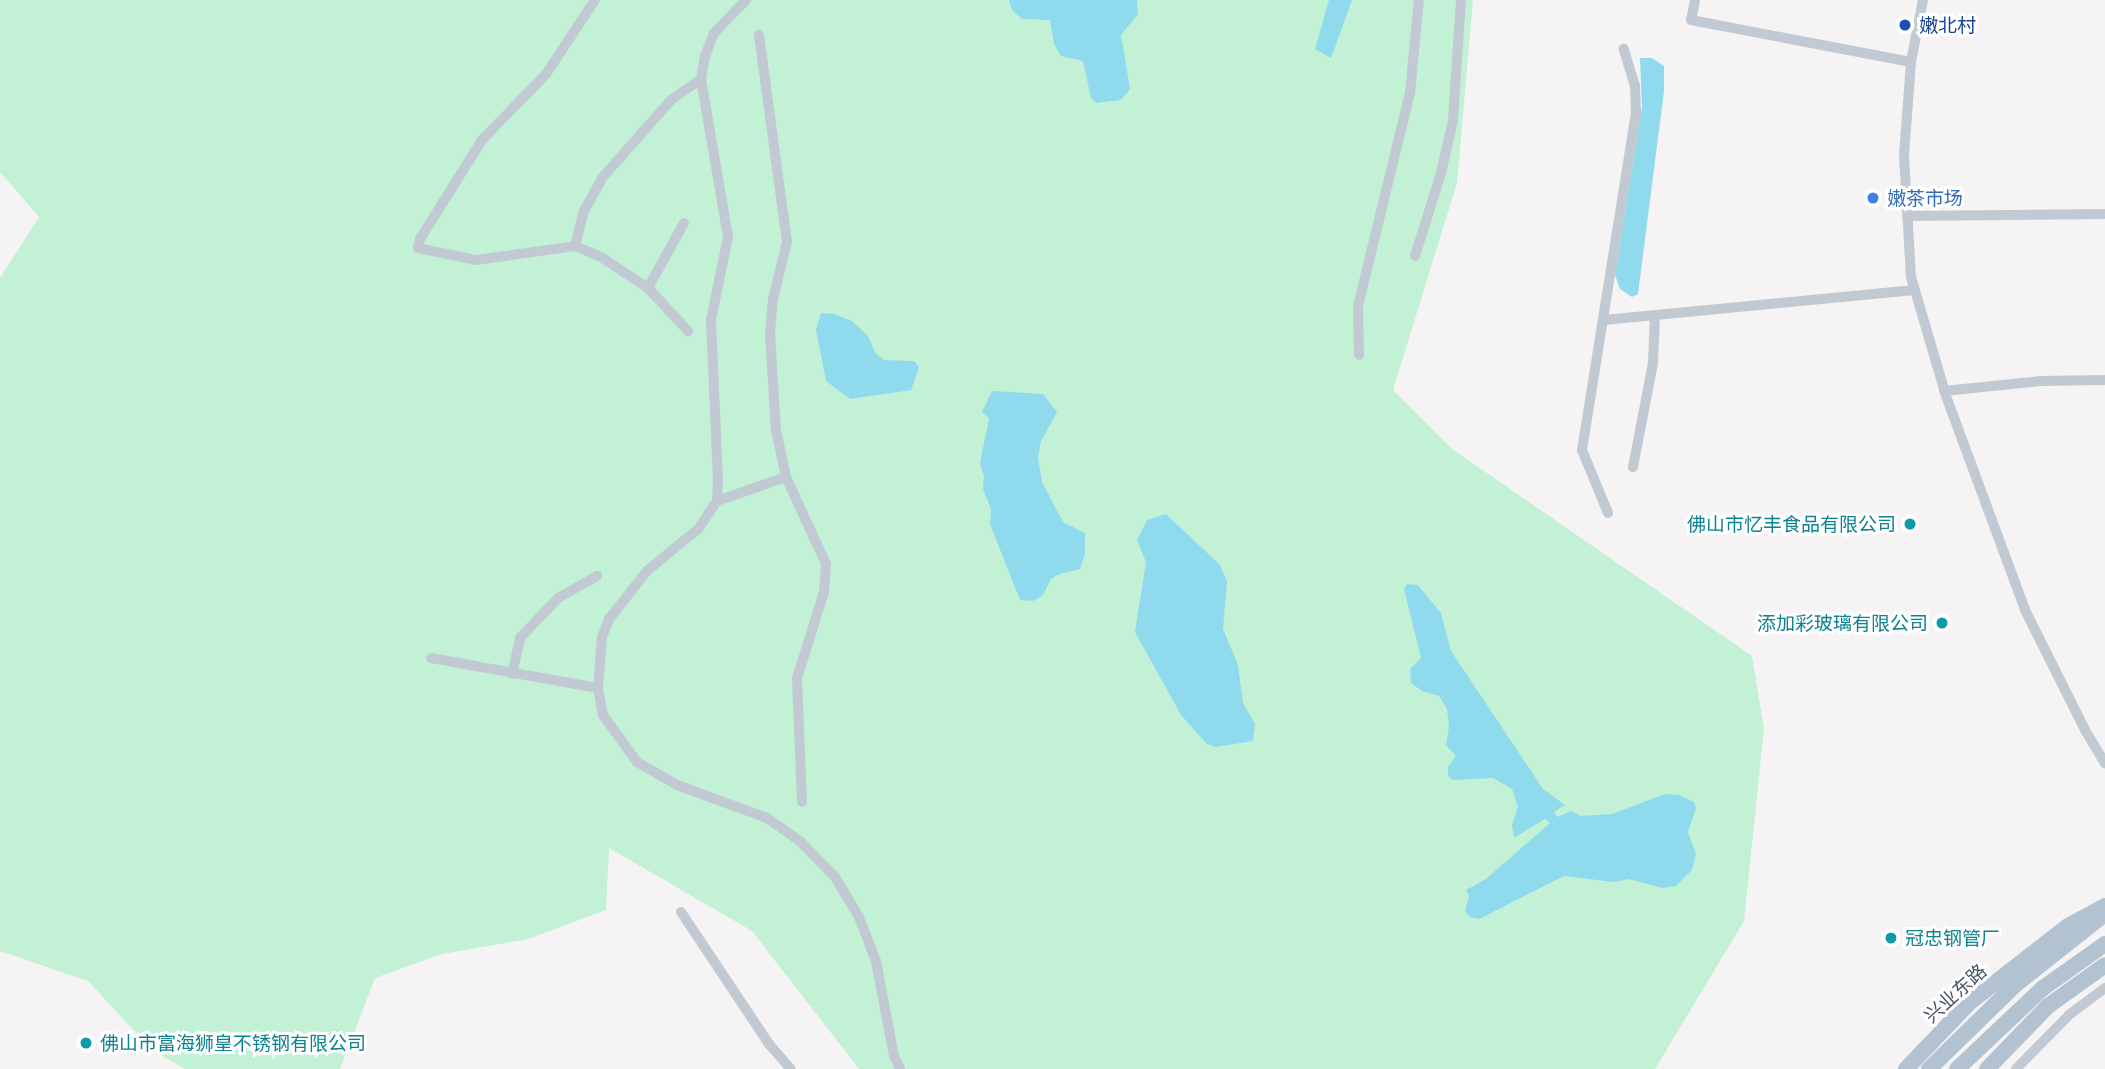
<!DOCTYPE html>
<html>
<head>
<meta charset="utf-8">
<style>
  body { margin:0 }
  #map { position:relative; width:2105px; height:1069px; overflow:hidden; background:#f5f3f3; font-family:Lato,"Noto Sans SC",sans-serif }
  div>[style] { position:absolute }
  .green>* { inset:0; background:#c3f1d5 }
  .water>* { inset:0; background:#90daee }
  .minor>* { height:10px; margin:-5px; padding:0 5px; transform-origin:5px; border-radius:5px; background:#c1cad2 }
  .primary>* { height:16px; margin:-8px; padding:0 8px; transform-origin:8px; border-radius:8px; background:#b3c2d1 }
  .dots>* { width:19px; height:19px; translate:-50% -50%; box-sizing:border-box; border:4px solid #fff; border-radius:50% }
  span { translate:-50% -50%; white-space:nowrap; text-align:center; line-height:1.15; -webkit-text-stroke:6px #fff; paint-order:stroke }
  .transit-label { font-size:19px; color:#164399 }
  .left { translate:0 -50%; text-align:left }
  .shop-label { font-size:19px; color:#366cbe }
  .culture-label { font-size:19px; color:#0d838f }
  .right { translate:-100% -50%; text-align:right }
  .street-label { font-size:19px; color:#4a5661 }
</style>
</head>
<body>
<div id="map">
  <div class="green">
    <i style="clip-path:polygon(0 0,1473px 0,1457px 183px,1393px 390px,1452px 449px,1752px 656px,1764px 729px,1744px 921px,1655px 1069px,859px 1069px,752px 931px,609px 848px,606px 910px,528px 939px,442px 954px,375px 978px,340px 1069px,185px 1069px,151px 1049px,88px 981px,0 951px,0 278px,39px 217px,0 172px)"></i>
  </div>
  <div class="water">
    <i style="clip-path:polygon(1009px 0,1137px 0,1138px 14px,1121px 35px,1130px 89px,1121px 100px,1096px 103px,1091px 98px,1083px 61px,1061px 56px,1054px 44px,1050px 20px,1022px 19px,1012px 10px)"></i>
    <i style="clip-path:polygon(1329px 0,1352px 0,1331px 58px,1315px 49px)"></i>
    <i style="clip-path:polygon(1640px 58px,1652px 58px,1664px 66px,1664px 91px,1638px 294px,1632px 297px,1620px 289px,1615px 275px,1642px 106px)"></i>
    <i style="clip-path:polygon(821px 313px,834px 314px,852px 321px,868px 336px,876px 354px,884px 360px,914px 361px,919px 367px,911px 390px,850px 399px,826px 381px,816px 330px)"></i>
    <i style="clip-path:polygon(992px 391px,1043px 394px,1057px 412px,1041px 441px,1038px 458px,1042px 482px,1063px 522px,1085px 533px,1085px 554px,1080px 569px,1059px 574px,1051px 579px,1043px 595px,1033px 601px,1020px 600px,990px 524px,991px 509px,983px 489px,984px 476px,980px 463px,989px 418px,982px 412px)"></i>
    <i style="clip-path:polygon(1166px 514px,1220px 565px,1227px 581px,1223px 629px,1238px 665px,1243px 703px,1255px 724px,1253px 741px,1216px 747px,1207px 744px,1181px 715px,1135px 632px,1146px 562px,1137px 540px,1147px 520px)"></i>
    <i style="clip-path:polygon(1407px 584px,1418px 585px,1441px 613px,1451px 651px,1543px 789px,1565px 805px,1554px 812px,1558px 817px,1571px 811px,1581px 816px,1612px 814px,1665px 794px,1679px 795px,1694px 802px,1696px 808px,1688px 832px,1696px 854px,1692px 870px,1676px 886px,1662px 888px,1629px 879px,1614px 882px,1564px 876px,1479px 919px,1469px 917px,1465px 910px,1469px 896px,1466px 890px,1486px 879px,1550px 823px,1545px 819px,1514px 838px,1512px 825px,1518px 807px,1512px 789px,1493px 778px,1453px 780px,1448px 776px,1448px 767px,1456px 756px,1446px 745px,1449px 726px,1447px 709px,1439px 696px,1422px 691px,1411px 683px,1410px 669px,1421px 658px,1404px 589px)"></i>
  </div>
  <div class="minor">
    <i style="left:595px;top:0;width:89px;rotate:123.5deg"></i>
    <i style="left:546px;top:74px;width:92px;rotate:134.1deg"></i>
    <i style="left:482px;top:140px;width:117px;rotate:122.1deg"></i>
    <i style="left:420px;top:239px;width:9px;rotate:103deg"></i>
    <i style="left:418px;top:248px;width:59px;rotate:11.7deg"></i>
    <i style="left:476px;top:260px;width:100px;rotate:-8deg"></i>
    <i style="left:575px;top:246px;width:28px;rotate:23deg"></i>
    <i style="left:601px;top:257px;width:56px;rotate:33.4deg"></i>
    <i style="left:648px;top:288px;width:59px;rotate:47.1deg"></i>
    <i style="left:746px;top:0;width:46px;rotate:134.1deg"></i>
    <i style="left:714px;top:33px;width:25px;rotate:111deg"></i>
    <i style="left:705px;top:56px;width:23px;rotate:100deg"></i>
    <i style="left:701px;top:79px;width:160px;rotate:80.3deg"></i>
    <i style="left:728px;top:237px;width:85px;rotate:101.6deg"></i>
    <i style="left:711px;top:320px;width:161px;rotate:87.5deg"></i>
    <i style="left:718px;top:481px;width:20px;rotate:93deg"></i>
    <i style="left:717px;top:501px;width:34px;rotate:124deg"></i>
    <i style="left:698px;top:529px;width:66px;rotate:140.5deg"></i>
    <i style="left:647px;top:571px;width:61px;rotate:128.4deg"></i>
    <i style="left:609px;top:619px;width:19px;rotate:111deg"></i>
    <i style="left:602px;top:637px;width:51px;rotate:94.5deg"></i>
    <i style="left:598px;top:688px;width:27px;rotate:80deg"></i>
    <i style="left:603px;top:715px;width:58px;rotate:54.1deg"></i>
    <i style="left:637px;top:762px;width:46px;rotate:29.9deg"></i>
    <i style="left:677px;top:785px;width:96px;rotate:20.1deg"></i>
    <i style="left:767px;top:818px;width:39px;rotate:35deg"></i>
    <i style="left:799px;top:840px;width:52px;rotate:45.8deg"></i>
    <i style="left:835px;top:877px;width:47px;rotate:59deg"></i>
    <i style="left:859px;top:917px;width:47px;rotate:68.9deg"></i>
    <i style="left:876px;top:961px;width:97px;rotate:79.3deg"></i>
    <i style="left:894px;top:1056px;width:14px;rotate:65deg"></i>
    <i style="left:1695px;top:0;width:20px;rotate:101deg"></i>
    <i style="left:1691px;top:20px;width:224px;rotate:10.8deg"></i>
    <i style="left:1923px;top:0;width:63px;rotate:101deg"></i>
    <i style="left:1911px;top:62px;width:94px;rotate:94.3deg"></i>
    <i style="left:1904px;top:156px;width:121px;rotate:86.7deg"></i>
    <i style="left:1911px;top:277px;width:124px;rotate:73.6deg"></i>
    <i style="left:1946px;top:396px;width:228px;rotate:69.7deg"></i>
    <i style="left:2025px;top:610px;width:134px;rotate:63.4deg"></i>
    <i style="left:2085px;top:730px;width:39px;rotate:59deg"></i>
    <i style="left:759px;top:35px;width:209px;rotate:82.3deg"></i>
    <i style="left:787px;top:242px;width:59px;rotate:103.8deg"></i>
    <i style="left:773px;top:299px;width:34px;rotate:95deg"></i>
    <i style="left:770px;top:333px;width:97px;rotate:86.5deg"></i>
    <i style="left:776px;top:430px;width:48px;rotate:78deg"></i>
    <i style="left:786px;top:477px;width:96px;rotate:65.3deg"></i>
    <i style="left:826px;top:564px;width:28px;rotate:94deg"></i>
    <i style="left:824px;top:592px;width:90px;rotate:107.4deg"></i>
    <i style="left:797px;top:678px;width:124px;rotate:87.7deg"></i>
    <i style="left:1907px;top:216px;width:198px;rotate:-0.6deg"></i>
    <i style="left:575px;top:246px;width:36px;rotate:-76deg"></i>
    <i style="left:584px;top:211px;width:38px;rotate:-61deg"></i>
    <i style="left:602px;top:178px;width:104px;rotate:-48.5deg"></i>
    <i style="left:671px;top:100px;width:37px;rotate:-35deg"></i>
    <i style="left:1415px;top:256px;width:87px;rotate:-72.6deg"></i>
    <i style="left:1441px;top:173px;width:54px;rotate:-77.2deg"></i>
    <i style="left:1453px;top:120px;width:120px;rotate:-86.2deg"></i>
    <i style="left:648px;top:288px;width:74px;rotate:-61deg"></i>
    <i style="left:1604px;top:320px;width:312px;rotate:-5.5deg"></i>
    <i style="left:1359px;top:355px;width:49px;rotate:-91.2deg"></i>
    <i style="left:1358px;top:306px;width:219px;rotate:-76.3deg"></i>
    <i style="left:1410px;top:93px;width:93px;rotate:-84.5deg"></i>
    <i style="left:1944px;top:391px;width:97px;rotate:-5.9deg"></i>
    <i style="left:2040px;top:381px;width:65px;rotate:-0.9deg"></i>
    <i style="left:1633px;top:467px;width:106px;rotate:-79.1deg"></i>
    <i style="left:1653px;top:363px;width:48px;rotate:-87.6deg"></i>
    <i style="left:717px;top:501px;width:73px;rotate:-19.2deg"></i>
    <i style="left:1608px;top:513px;width:68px;rotate:-112.4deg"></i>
    <i style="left:1582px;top:450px;width:341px;rotate:-80.9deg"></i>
    <i style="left:1636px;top:113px;width:27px;rotate:-92deg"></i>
    <i style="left:1635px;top:86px;width:39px;rotate:-107deg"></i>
    <i style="left:431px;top:658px;width:170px;rotate:10.2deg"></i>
    <i style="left:512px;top:674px;width:37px;rotate:-77deg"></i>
    <i style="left:520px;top:638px;width:55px;rotate:-46.5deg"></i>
    <i style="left:558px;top:598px;width:45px;rotate:-29.4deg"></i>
    <i style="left:681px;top:912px;width:159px;rotate:56.3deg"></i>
    <i style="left:769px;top:1044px;width:33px;rotate:49deg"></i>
    <i style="left:2016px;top:1069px;width:77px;rotate:-45.5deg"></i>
    <i style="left:2070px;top:1014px;width:44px;rotate:-36.6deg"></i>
  </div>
  <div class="primary">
    <i style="left:1906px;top:1069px;width:91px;rotate:-46.3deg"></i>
    <i style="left:1969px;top:1003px;width:125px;rotate:-37.9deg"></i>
    <i style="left:2068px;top:926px;width:42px;rotate:-28.4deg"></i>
    <i style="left:1929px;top:1069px;width:120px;rotate:-44.3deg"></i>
    <i style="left:2015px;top:985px;width:115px;rotate:-38.3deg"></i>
    <i style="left:1957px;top:1069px;width:118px;rotate:-43.3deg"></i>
    <i style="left:2043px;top:988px;width:76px;rotate:-35.4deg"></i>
    <i style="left:1987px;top:1069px;width:88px;rotate:-45.9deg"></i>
    <i style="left:2048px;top:1006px;width:70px;rotate:-35.7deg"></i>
  </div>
  <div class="dots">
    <i style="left:1905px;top:25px;background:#1a4fb4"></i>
    <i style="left:1873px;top:198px;background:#3f7fe0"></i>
    <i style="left:1910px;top:524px;background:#0f9aa8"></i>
    <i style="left:1942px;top:623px;background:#0f9aa8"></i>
    <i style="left:1891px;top:938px;background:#0f9aa8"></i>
    <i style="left:86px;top:1043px;background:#0f9aa8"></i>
  </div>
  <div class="transit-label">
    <span class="left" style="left:1919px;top:25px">嫩北村</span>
  </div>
  <div class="shop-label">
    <span class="left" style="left:1887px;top:198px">嫩茶市场</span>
  </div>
  <div class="culture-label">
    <span class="right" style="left:1896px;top:524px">佛山市忆丰食品有限公司</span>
    <span class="right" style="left:1928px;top:623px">添加彩玻璃有限公司</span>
    <span class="left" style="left:1905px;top:938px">冠忠钢管厂</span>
    <span class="left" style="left:100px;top:1043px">佛山市富海狮皇不锈钢有限公司</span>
  </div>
  <div class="street-label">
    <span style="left:1955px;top:993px;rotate:-42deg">兴业东路</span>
  </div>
</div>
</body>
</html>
